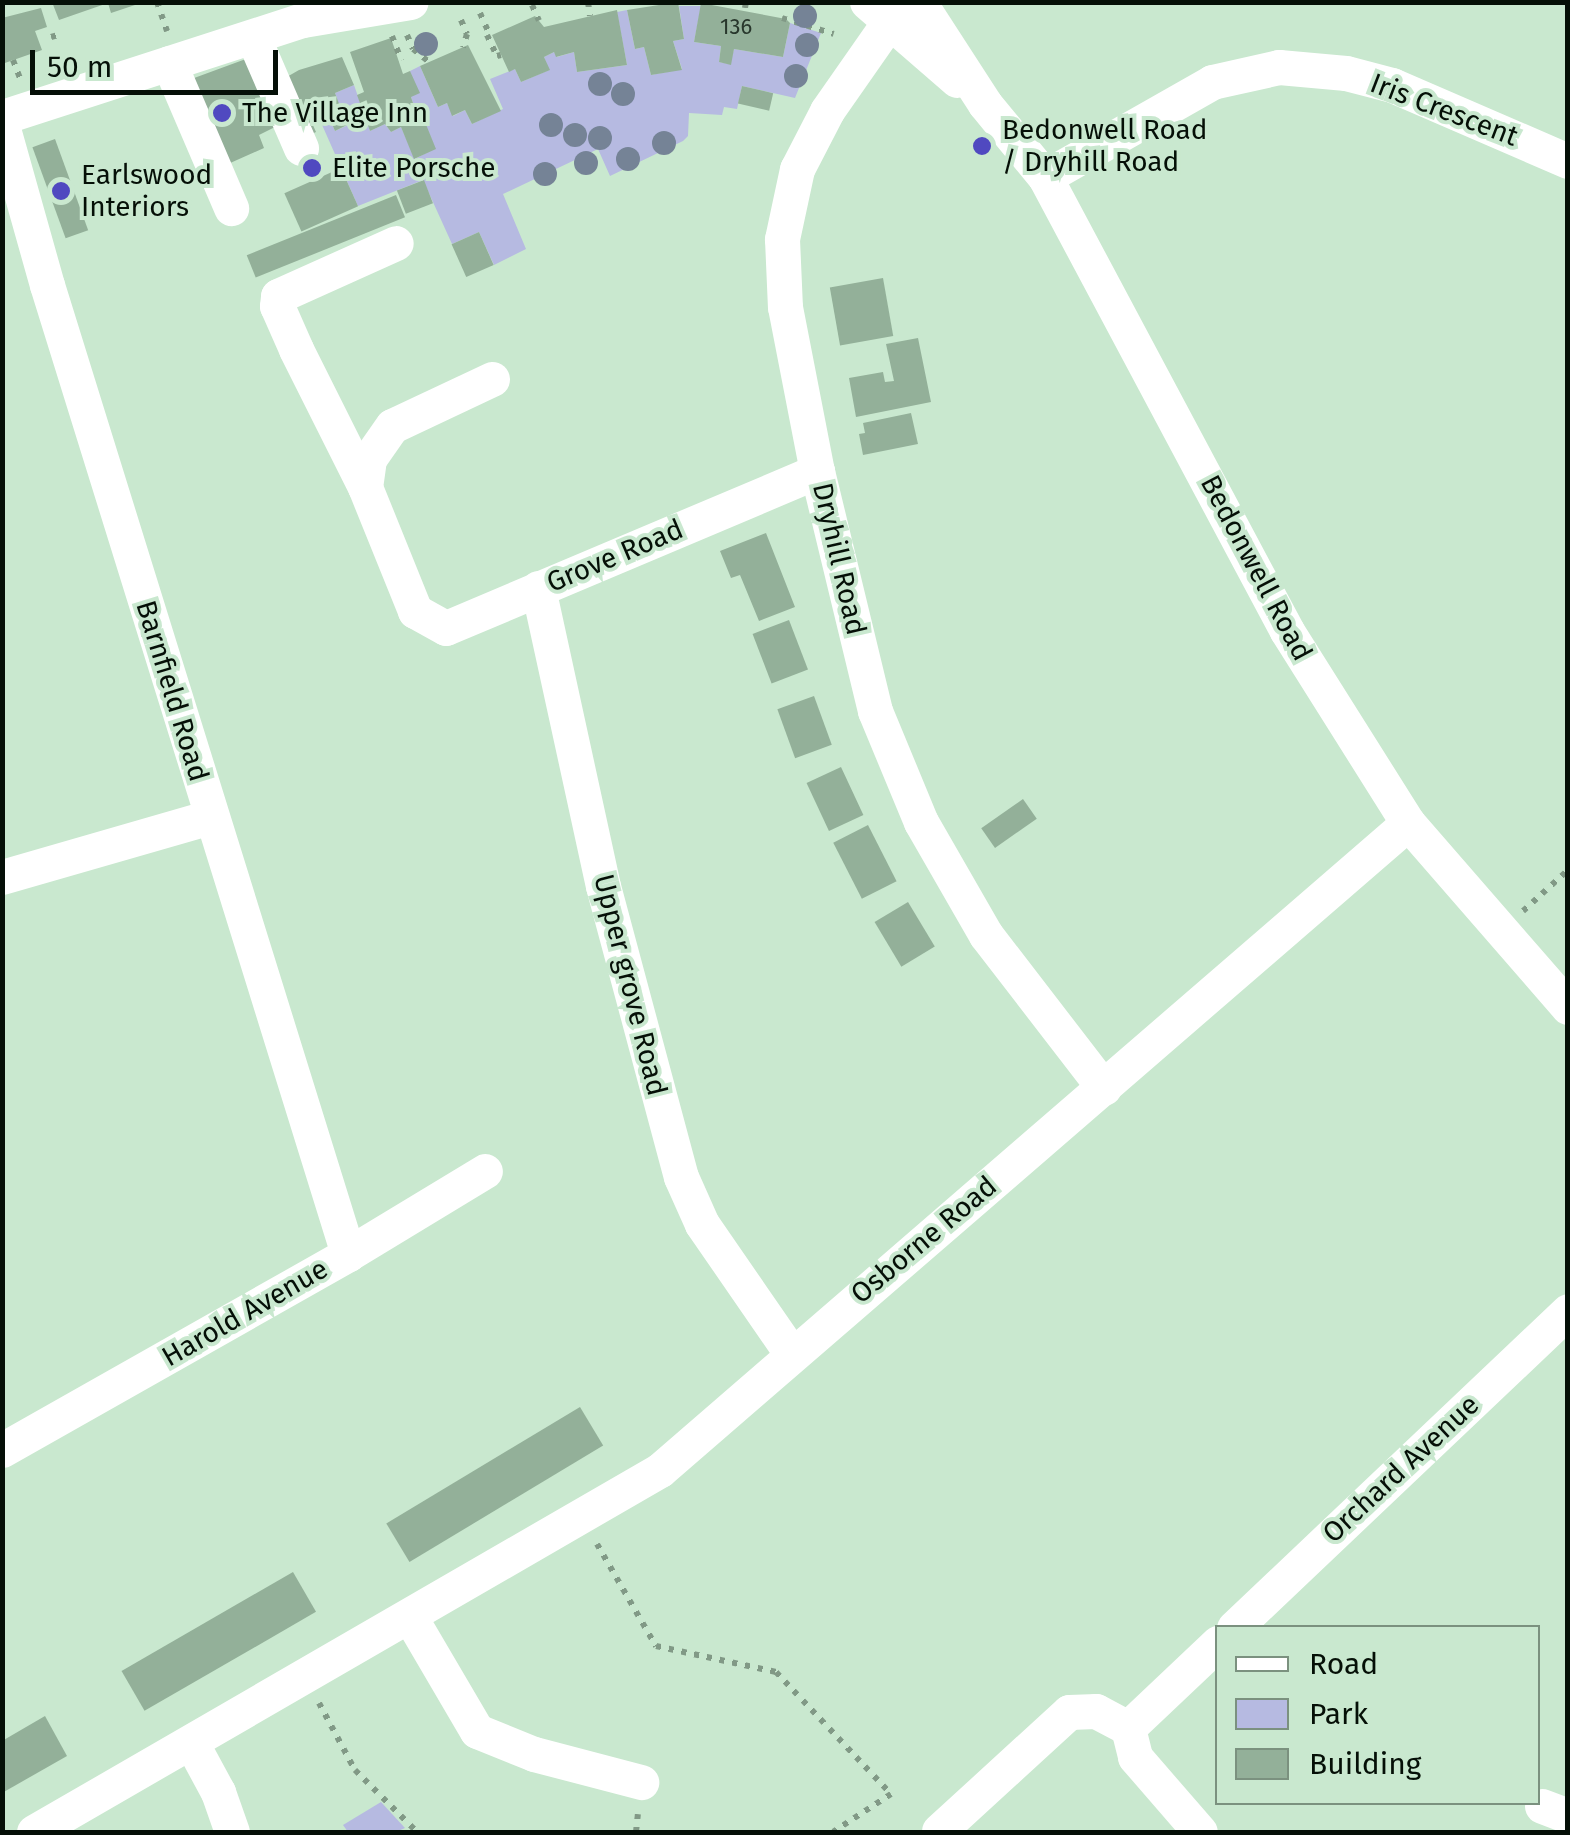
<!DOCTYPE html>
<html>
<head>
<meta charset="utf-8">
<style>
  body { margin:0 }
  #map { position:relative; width:1570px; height:1835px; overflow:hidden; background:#c9e8cf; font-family:"Fira Sans",sans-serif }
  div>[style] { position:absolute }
  .green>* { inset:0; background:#b6bae1 }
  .building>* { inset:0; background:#93b099; transform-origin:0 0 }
  .path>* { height:6px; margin-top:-3px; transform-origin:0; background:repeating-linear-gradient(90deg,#819986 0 5px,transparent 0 13px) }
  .minor>* { height:35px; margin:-17.5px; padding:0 17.5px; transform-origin:17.5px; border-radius:17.5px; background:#fff }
  .trees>* { width:24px; height:24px; margin:-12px; border-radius:50%; background:#758396 }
  .dots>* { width:28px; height:28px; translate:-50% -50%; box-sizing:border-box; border:5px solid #c9e8cf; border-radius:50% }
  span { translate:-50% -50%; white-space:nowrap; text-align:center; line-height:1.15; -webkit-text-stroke:8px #c9e8cf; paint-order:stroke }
  .number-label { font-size:22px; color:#28372c }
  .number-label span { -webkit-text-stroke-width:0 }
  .street-label { font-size:28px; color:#050f07 }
  .poi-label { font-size:28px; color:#050f07 }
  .left { translate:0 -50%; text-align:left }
  .frame { position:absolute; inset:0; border:5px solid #050f07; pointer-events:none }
  .legend { position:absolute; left:1215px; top:1625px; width:325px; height:180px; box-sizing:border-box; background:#c9e8cf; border:2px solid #7b917f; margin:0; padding:12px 18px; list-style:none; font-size:30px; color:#050f07 }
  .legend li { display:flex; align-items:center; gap:20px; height:50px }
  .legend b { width:50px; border:2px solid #7b917f }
  .scale { position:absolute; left:30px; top:50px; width:248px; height:45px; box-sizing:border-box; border:5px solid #050f07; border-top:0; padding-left:12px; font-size:30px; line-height:35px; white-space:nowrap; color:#050f07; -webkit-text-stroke:8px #c9e8cf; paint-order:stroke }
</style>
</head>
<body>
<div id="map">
  <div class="green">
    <i style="clip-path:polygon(679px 6px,701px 6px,694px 42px,721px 46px,719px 62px,730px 64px,734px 49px,783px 57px,790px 23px,821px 33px,795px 98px,742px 86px,737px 109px,724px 107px,722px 115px,689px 113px,688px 136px,683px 141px,610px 176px,598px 149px,503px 194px,526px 249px,494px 265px,479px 232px,452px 244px,423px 180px,358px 206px,315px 109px,324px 105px,335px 131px,346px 126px,335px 93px,354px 85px,370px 131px,385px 124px,391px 132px,401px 127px,415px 159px,435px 148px,425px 123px,420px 124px,411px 97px,410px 71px,420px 66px,438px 107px,447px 103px,453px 116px,465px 110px,472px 124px,503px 109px,490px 79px,515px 69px,521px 82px,549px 70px,544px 57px,554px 52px,557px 57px,574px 52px,577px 72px,627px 65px,617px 12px,627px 10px,635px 49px,644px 47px,651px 75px,682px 69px,673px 41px,684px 39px)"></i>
    <i style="clip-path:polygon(381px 1802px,405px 1828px,396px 1832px,348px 1832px,343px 1825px)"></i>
  </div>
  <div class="building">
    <i style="clip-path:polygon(52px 2px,141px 2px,141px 3px,111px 13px,108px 3px,59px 20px)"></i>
    <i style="clip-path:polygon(678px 2px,684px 39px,673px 41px,682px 70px,651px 75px,644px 47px,635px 49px,627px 10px)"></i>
    <i style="clip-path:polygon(701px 3px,786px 19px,790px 23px,783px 57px,734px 49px,731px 65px,719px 62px,721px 46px,694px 42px)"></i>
    <i style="clip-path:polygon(41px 8px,47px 27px,35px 31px,42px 50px,2px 64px,2px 18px)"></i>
    <i style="clip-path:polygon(617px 10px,627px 65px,577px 72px,574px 52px,556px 57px,554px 52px,544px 57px,550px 70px,521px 82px,515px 69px,509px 72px,492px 35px,535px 16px,544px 27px)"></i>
    <i style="clip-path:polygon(391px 38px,403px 74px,410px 71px,420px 93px,411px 97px,420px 124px,425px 122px,436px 149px,414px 159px,401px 127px,391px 132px,385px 124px,370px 131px,357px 95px,364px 92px,350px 52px)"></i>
    <i style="clip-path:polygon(468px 45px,501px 111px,472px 124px,465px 110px,452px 116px,447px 103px,438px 107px,420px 66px)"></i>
    <i style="clip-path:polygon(254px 56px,281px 124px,259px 135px,264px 148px,219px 168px,186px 81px)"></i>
    <i style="clip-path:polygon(342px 57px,354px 85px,335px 93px,347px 125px,335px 131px,324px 105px,307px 112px,316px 132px,303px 138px,278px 82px,299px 70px)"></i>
    <i style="left:742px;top:86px;width:32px;height:18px;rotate:13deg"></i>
    <i style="left:55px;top:139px;width:97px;height:24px;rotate:70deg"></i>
    <i style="left:341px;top:168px;width:42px;height:62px;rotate:66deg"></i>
    <i style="left:424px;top:180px;width:25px;height:29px;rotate:69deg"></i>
    <i style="left:396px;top:195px;width:24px;height:161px;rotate:68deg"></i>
    <i style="left:479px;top:232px;width:36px;height:30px;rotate:66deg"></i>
    <i style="left:883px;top:278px;width:59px;height:54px;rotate:80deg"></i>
    <i style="clip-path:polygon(918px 338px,931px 402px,856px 417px,849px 378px,883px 372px,885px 382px,894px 381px,886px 344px)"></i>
    <i style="clip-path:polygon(911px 413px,918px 444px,863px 455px,859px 434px,865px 433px,863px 423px)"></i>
    <i style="clip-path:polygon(766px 533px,795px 607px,759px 621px,740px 575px,731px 578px,720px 551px)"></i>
    <i style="left:789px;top:620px;width:53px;height:39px;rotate:69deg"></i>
    <i style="left:814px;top:696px;width:52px;height:39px;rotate:70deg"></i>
    <i style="left:841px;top:767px;width:53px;height:38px;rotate:65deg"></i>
    <i style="left:1023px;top:799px;width:24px;height:51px;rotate:55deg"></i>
    <i style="left:868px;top:825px;width:63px;height:39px;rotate:63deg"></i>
    <i style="left:908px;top:902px;width:52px;height:39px;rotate:59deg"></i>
    <i style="left:580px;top:1407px;width:45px;height:226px;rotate:59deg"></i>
    <i style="left:293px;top:1572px;width:46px;height:198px;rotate:60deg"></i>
    <i style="clip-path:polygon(45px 1716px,67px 1756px,2px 1793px,2px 1741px)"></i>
  </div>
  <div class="path">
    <i style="left:157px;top:2px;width:31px;rotate:71deg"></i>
    <i style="left:588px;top:2px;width:14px;rotate:82deg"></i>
    <i style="left:649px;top:2px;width:3px;rotate:90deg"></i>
    <i style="left:710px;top:2px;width:1px;rotate:90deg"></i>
    <i style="left:532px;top:5px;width:17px;rotate:66deg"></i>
    <i style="left:745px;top:8px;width:6px;rotate:-81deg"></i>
    <i style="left:480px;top:13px;width:22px;rotate:66deg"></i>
    <i style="left:782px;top:18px;width:54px;rotate:17.1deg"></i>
    <i style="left:461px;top:20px;width:15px;rotate:67deg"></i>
    <i style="left:467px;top:34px;width:14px;rotate:107deg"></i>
    <i style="left:407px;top:35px;width:15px;rotate:67deg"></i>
    <i style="left:413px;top:49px;width:21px;rotate:39deg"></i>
    <i style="left:487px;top:35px;width:23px;rotate:65deg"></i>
    <i style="left:497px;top:56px;width:4px;rotate:-14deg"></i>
    <i style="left:392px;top:36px;width:26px;rotate:69deg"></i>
    <i style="left:51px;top:37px;width:7px;rotate:-16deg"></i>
    <i style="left:13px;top:60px;width:19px;rotate:69deg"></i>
    <i style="left:1523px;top:911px;width:61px;rotate:-42.3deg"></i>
    <i style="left:597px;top:1544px;width:118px;rotate:60deg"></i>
    <i style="left:656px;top:1646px;width:123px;rotate:12.2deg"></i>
    <i style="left:776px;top:1672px;width:168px;rotate:46.7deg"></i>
    <i style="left:891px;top:1794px;width:69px;rotate:146.8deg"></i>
    <i style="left:319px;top:1703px;width:76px;rotate:61.8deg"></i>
    <i style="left:355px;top:1770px;width:88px;rotate:45deg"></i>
    <i style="left:636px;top:1832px;width:18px;rotate:-84deg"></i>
  </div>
  <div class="minor">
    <i style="left:867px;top:2px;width:119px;rotate:40.9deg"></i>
    <i style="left:910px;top:2px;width:29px;rotate:136deg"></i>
    <i style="left:889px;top:22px;width:108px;rotate:124.9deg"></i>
    <i style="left:827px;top:111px;width:65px;rotate:117.3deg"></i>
    <i style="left:797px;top:169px;width:72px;rotate:102.1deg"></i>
    <i style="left:782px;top:239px;width:68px;rotate:87.5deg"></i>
    <i style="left:785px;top:307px;width:167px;rotate:79deg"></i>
    <i style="left:817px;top:471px;width:247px;rotate:76.4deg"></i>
    <i style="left:875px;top:711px;width:120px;rotate:67.5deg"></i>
    <i style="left:921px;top:822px;width:130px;rotate:60.1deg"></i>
    <i style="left:986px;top:935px;width:193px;rotate:52.4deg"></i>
    <i style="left:919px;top:2px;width:121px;rotate:57.1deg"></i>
    <i style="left:985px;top:104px;width:94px;rotate:50.6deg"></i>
    <i style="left:1045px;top:177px;width:514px;rotate:61.94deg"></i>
    <i style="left:1287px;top:631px;width:227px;rotate:57.8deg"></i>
    <i style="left:1408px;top:823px;width:244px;rotate:49deg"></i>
    <i style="left:253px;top:37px;width:121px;rotate:66.6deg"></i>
    <i style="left:169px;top:63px;width:158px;rotate:66.8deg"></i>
    <i style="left:2px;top:117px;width:316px;rotate:-17.9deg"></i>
    <i style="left:303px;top:20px;width:109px;rotate:-9.5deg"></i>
    <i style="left:2px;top:125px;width:166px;rotate:74.3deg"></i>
    <i style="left:47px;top:285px;width:1015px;rotate:72.74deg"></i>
    <i style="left:1045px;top:177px;width:192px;rotate:-29.6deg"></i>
    <i style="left:1212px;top:82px;width:69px;rotate:-12.6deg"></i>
    <i style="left:1279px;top:67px;width:67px;rotate:5.1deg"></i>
    <i style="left:1346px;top:73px;width:48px;rotate:14.6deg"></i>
    <i style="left:1392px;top:85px;width:192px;rotate:23.4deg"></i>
    <i style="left:492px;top:379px;width:110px;rotate:154.8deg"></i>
    <i style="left:392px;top:426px;width:40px;rotate:124.9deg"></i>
    <i style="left:369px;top:459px;width:28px;rotate:98deg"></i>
    <i style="left:365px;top:487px;width:134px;rotate:68deg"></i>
    <i style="left:415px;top:611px;width:35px;rotate:29deg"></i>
    <i style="left:446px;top:628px;width:403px;rotate:-22.9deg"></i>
    <i style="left:365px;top:487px;width:154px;rotate:-116.6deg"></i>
    <i style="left:296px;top:349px;width:47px;rotate:-113.8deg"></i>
    <i style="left:277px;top:306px;width:10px;rotate:-84deg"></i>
    <i style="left:278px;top:296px;width:129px;rotate:-24.2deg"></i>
    <i style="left:538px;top:588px;width:305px;rotate:77.7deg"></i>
    <i style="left:603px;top:886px;width:301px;rotate:75deg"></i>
    <i style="left:681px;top:1177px;width:51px;rotate:65.9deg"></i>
    <i style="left:702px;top:1224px;width:157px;rotate:55.4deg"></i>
    <i style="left:2px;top:877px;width:216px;rotate:-16.1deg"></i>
    <i style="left:2px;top:1450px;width:398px;rotate:-29.5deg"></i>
    <i style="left:348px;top:1254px;width:160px;rotate:-31.2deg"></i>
    <i style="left:410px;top:1617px;width:132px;rotate:59.6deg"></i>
    <i style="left:477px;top:1731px;width:61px;rotate:22deg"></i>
    <i style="left:534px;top:1754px;width:111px;rotate:14.7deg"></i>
    <i style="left:1234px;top:1628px;width:460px;rotate:-43.5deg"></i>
    <i style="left:1128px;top:1728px;width:124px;rotate:-43.4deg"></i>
    <i style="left:192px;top:1744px;width:55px;rotate:61.6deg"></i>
    <i style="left:218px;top:1792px;width:42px;rotate:70.7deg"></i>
    <i style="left:1542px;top:1806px;width:28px;rotate:21deg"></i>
    <i style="left:939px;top:1831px;width:176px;rotate:-42.5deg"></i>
    <i style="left:1069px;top:1712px;width:27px;rotate:-2deg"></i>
    <i style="left:1096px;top:1711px;width:36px;rotate:28deg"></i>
    <i style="left:1128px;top:1728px;width:30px;rotate:76deg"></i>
    <i style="left:1135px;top:1757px;width:99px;rotate:49.1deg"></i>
    <i style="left:34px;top:1832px;width:723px;rotate:-30.04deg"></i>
    <i style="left:660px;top:1470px;width:989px;rotate:-40.86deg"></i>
  </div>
  <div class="trees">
    <i style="left:805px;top:16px"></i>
    <i style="left:426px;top:44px"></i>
    <i style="left:807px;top:45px"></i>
    <i style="left:796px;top:76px"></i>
    <i style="left:600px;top:84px"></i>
    <i style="left:623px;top:94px"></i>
    <i style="left:551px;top:125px"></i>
    <i style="left:575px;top:135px"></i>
    <i style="left:600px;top:138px"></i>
    <i style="left:664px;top:143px"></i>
    <i style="left:628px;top:159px"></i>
    <i style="left:586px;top:163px"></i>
    <i style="left:545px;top:174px"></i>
  </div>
  <div class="dots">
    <i style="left:222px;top:113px;background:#5049c0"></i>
    <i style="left:982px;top:146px;background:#5049c0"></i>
    <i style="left:312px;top:168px;background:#5049c0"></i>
    <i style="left:61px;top:191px;background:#5049c0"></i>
  </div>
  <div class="number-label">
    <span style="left:736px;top:27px">136</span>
  </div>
  <div class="street-label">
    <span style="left:1444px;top:110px;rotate:21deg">Iris Crescent</span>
    <span style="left:615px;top:556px;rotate:-23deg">Grove Road</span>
    <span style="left:839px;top:559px;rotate:77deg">Dryhill Road</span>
    <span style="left:1256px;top:568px;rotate:62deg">Bedonwell Road</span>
    <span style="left:172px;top:691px;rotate:73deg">Barnfield Road</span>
    <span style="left:630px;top:985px;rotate:76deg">Upper grove Road</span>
    <span style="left:924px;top:1240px;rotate:-40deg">Osborne Road</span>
    <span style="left:245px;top:1313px;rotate:-30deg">Harold Avenue</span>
    <span style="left:1401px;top:1469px;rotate:-43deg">Orchard Avenue</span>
  </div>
  <div class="poi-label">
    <span class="left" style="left:242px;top:113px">The Village Inn</span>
    <span class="left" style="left:1002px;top:146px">Bedonwell Road<br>/ Dryhill Road</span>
    <span class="left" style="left:332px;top:168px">Elite Porsche</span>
    <span class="left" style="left:81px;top:191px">Earlswood<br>Interiors</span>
  </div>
  <div class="frame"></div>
  <ul class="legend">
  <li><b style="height:12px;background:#fff"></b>Road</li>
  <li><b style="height:28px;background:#b6bae1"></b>Park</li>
  <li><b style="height:28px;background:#93b099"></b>Building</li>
  </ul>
  <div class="scale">50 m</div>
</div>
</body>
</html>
